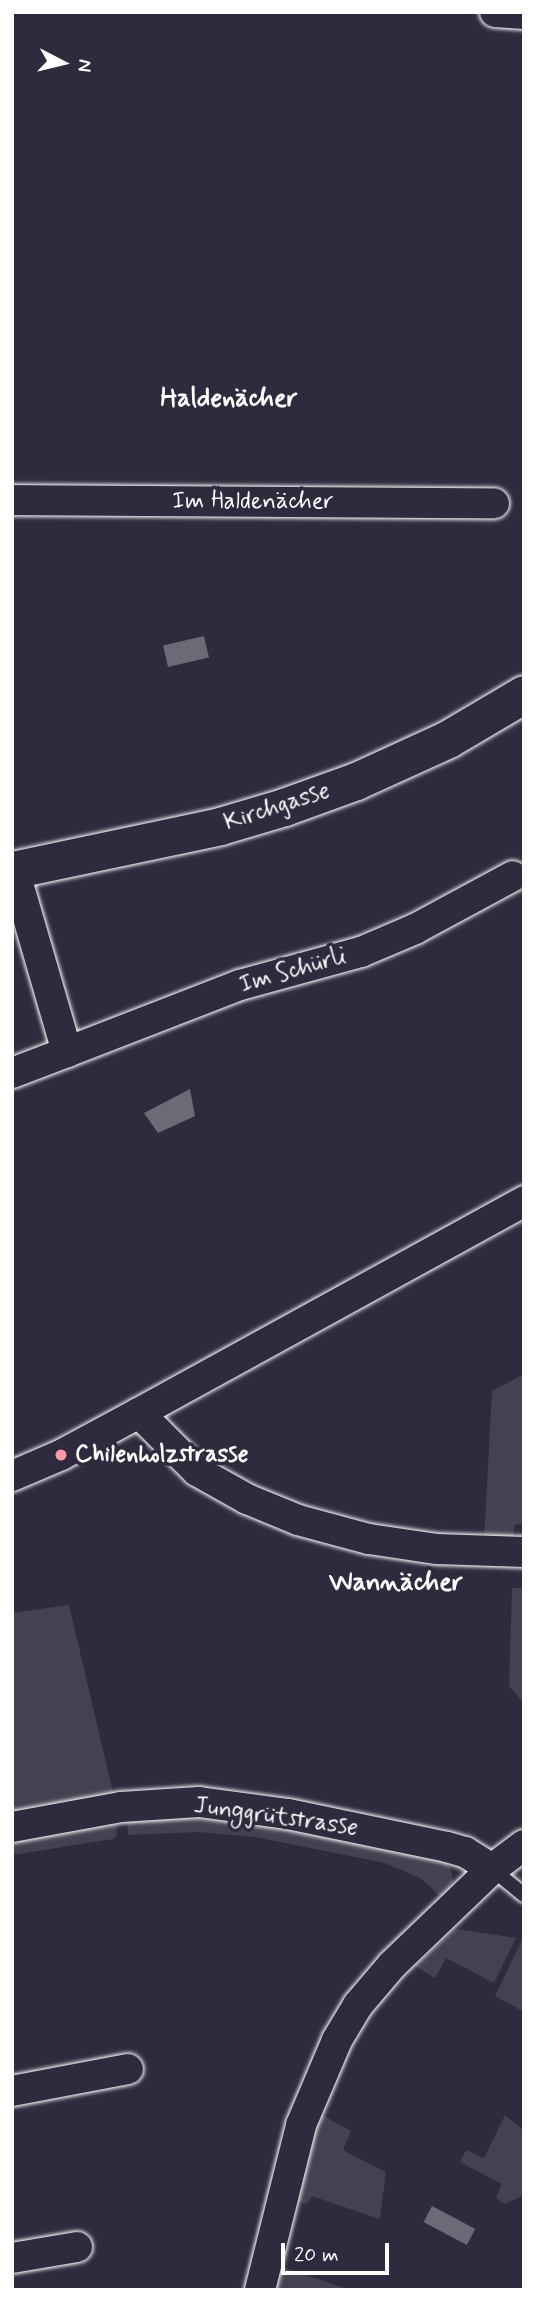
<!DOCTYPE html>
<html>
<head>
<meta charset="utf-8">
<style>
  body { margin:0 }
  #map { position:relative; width:536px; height:2302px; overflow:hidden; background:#2f2a3d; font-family:Mynerve,sans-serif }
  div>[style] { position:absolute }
  .green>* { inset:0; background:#464152 }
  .water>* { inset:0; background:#6d6a77; transform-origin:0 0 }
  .roads { filter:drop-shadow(0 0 2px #fff) drop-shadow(0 0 2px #fff) }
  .service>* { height:14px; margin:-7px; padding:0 7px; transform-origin:7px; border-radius:7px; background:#2f2a3d }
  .minor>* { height:30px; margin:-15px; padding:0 15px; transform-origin:15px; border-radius:15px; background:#2f2a3d }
  .tertiary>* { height:37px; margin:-18.5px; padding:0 18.5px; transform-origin:18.5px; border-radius:18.5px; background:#2f2a3d }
  .dots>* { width:19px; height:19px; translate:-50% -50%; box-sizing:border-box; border:4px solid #2f2a3d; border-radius:50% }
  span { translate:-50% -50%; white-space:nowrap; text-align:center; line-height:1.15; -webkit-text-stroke:7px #2f2a3d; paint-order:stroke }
  .street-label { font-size:24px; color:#fff }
  .poi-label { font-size:24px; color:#fff; font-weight:700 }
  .left { translate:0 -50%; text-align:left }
  .neighbourhood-label { font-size:26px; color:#fff; font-weight:700 }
  .frame { position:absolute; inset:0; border:14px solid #fff; pointer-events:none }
  .north { position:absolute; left:28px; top:28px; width:70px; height:70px; -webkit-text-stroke:5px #2f2a3d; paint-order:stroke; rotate:97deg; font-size:19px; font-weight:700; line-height:28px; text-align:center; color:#fff }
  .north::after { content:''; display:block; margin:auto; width:24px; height:32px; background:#fff; clip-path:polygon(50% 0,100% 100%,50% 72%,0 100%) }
  .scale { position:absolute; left:281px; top:2243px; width:108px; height:32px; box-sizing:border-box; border:4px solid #fff; border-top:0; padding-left:9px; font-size:21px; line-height:24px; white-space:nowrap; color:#fff; -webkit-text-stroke:5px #2f2a3d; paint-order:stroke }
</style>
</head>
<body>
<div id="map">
  <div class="green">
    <i style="clip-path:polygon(524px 1374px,524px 1523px,515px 1525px,512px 1542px,484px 1540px,492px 1391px)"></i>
    <i style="clip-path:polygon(512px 1588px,524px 1588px,524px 1703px,509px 1686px)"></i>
    <i style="clip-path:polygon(69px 1605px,114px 1797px,12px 1815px,12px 1613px)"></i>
    <i style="clip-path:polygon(191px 1816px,263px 1822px,443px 1859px,451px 1868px,453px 1881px,444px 1900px,422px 1879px,385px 1863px,255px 1837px,198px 1832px,128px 1835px,127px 1821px)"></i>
    <i style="clip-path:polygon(116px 1821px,117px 1835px,113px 1839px,12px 1855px,12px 1841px)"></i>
    <i style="clip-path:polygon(456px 1929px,516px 1938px,494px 1983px,446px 1958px,435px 1978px,415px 1966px)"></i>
    <i style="clip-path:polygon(522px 1940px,524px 1940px,524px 2012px,495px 1996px)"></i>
    <i style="clip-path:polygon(319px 2113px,351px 2131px,343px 2150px,386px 2172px,380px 2219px,312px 2196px,307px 2204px,293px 2200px)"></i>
    <i style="clip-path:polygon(505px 2115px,524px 2131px,524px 2195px,505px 2204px,496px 2198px,502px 2184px,460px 2162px,466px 2150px,484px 2158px)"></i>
    <i style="clip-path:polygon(274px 2264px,350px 2290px,268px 2290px)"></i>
  </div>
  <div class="water">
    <i style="left:204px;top:636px;width:22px;height:42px;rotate:77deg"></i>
    <i style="clip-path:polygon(190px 1089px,195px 1116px,158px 1133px,144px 1113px)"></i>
    <i style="left:432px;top:2206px;width:49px;height:18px;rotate:28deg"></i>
  </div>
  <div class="roads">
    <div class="service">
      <i style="left:492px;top:1869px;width:41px;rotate:39.1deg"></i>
    </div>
    <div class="minor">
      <i style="left:495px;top:12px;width:29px;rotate:4deg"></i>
      <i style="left:12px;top:500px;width:482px;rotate:0.4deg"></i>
      <i style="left:67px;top:1052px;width:186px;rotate:-21.2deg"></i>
      <i style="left:240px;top:985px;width:125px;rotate:-15.3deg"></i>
      <i style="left:361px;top:952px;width:59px;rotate:-23.1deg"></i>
      <i style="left:415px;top:929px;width:111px;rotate:-28.4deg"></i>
      <i style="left:12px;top:1073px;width:59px;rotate:-20.9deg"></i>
      <i style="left:67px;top:1052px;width:190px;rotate:-106.2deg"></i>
      <i style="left:139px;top:1413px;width:82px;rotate:45deg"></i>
      <i style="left:197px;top:1471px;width:57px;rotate:29.2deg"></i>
      <i style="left:247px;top:1499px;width:55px;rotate:22.4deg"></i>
      <i style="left:298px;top:1520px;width:73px;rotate:15deg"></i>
      <i style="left:369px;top:1539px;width:69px;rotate:8.4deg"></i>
      <i style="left:437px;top:1549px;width:87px;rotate:2deg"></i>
      <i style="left:12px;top:1476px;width:53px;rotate:-23.2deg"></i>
      <i style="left:61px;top:1455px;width:89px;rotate:-28.3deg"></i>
      <i style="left:139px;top:1413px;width:440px;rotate:-28.8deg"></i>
      <i style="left:12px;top:1827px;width:111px;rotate:-10.4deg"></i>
      <i style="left:121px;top:1807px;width:78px;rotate:-3.7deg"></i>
      <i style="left:199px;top:1802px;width:90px;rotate:7.7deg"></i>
      <i style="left:288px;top:1814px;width:162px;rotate:11.7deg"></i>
      <i style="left:447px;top:1847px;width:19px;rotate:16deg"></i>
      <i style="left:465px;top:1852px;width:32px;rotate:32deg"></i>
      <i style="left:12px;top:2091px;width:118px;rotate:-10.7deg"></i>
      <i style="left:12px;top:2258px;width:66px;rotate:-9.6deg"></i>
      <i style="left:260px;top:2290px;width:170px;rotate:-76deg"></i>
      <i style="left:301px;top:2125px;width:92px;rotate:-67deg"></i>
      <i style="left:337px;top:2040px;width:41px;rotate:-59deg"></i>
      <i style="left:358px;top:2005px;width:52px;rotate:-49.6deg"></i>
      <i style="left:392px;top:1965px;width:139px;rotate:-43.8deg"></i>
      <i style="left:492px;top:1869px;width:40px;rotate:-37deg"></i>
    </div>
    <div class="tertiary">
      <i style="left:12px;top:870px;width:213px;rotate:-11.9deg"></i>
      <i style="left:220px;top:826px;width:67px;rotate:-16.5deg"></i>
      <i style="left:284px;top:807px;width:77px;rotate:-19.9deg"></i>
      <i style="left:356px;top:781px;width:101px;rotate:-24.5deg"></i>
      <i style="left:448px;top:739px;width:88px;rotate:-30.6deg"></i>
    </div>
  </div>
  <div class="dots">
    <i style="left:61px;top:1455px;background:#ff9aa2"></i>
  </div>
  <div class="street-label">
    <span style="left:253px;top:502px">Im Haldenächer</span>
    <span style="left:277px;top:807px;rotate:-18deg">Kirchgasse</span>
    <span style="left:293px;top:971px;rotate:-16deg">Im Schürli</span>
    <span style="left:276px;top:1817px;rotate:8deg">Junggrütstrasse</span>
  </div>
  <div class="poi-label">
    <span class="left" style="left:75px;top:1455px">Chilenholzstrasse</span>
  </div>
  <div class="neighbourhood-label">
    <span style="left:229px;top:400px">Haldenächer</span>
    <span style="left:396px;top:1584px">Wannächer</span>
  </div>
  <div class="frame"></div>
  <div class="north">N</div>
  <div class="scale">20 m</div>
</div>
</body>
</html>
